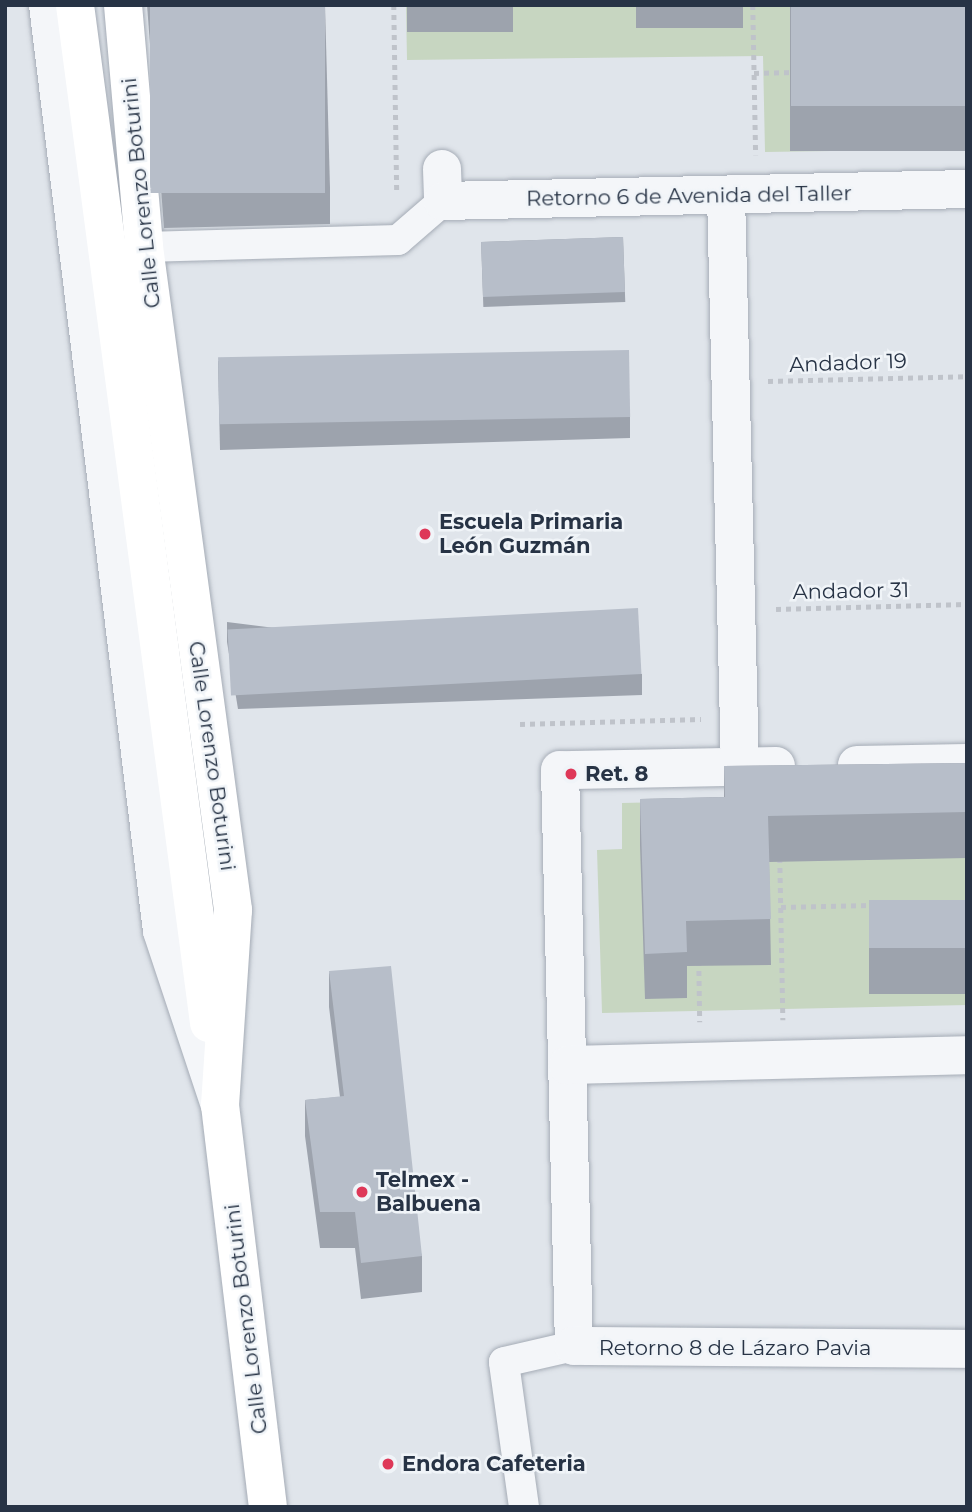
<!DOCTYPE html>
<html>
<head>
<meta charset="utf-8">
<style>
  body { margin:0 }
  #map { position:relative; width:972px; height:1512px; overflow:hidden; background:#e0e5eb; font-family:Montserrat,sans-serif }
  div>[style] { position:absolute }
  .green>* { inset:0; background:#c7d6c1 }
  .path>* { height:4.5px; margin-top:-2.25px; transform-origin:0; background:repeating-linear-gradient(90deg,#bfc3ca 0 5px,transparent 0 10px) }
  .roads { filter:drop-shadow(0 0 2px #a5acb6) drop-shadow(0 0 2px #a5acb6) }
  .pedestrian>* { height:30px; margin:-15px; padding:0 15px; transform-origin:15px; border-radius:15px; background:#f4f6f9 }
  .minor>* { height:38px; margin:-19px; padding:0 19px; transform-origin:19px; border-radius:19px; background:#f4f6f9 }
  .secondary>* { height:38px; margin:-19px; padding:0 19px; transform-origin:19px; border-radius:19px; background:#fff }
  .wall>* { inset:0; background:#9da3ad; transform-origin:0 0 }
  .building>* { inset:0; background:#b7bec9; transform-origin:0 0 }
  .dots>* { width:19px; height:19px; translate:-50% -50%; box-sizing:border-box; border:4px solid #f0f4f8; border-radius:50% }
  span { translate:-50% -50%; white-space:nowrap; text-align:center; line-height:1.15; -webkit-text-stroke:5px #f0f4f8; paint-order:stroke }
  .street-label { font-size:21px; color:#273345 }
  .poi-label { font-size:21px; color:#273345; font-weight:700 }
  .left { translate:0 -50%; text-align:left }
  .frame { position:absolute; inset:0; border:7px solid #273345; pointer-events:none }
</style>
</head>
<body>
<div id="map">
  <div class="green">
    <i style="clip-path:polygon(406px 5px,967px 5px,967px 149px,765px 152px,763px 56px,407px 60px)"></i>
    <i style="clip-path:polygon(967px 795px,967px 1005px,602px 1013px,597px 850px,622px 849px,622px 803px)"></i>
  </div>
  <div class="path">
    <i style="left:394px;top:5px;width:189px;rotate:89.1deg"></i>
    <i style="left:753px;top:5px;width:150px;rotate:88.9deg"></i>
    <i style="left:754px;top:73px;width:42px;rotate:-1.4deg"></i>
    <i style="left:768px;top:381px;width:199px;rotate:-1.4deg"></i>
    <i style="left:776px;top:609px;width:191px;rotate:-1.5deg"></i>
    <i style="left:520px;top:724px;width:181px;rotate:-1.6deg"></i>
    <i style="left:780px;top:858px;width:162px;rotate:88.9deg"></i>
    <i style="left:781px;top:907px;width:90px;rotate:-1.3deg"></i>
    <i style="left:699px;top:961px;width:61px;rotate:89.1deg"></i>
  </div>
  <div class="roads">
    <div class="pedestrian">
      <i style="left:144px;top:247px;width:254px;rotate:-1.6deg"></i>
      <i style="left:398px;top:240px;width:60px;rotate:-40.9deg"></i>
      <i style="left:524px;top:1507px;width:146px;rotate:-97.9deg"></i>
      <i style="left:504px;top:1362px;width:72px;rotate:-12.9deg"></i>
    </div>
    <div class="minor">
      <i style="left:48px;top:5px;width:933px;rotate:82.98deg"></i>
      <i style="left:162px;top:931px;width:183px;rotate:71.6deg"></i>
      <i style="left:442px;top:169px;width:32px;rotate:88deg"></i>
      <i style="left:443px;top:201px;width:524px;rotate:-1.31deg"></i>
      <i style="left:726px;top:195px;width:572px;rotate:88.6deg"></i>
      <i style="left:857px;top:765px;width:110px;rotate:-1deg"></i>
      <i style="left:776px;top:766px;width:216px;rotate:178.9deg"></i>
      <i style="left:560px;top:770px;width:576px;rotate:88.61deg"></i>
      <i style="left:574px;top:1346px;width:393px;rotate:0.4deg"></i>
      <i style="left:568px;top:1065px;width:399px;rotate:-1.4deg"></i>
    </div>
    <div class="secondary">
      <i style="left:75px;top:5px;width:1027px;rotate:82.5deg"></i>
      <i style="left:123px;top:5px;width:243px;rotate:85deg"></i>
      <i style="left:144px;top:247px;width:669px;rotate:82.35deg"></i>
      <i style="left:233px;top:910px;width:195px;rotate:93.8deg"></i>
      <i style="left:220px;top:1105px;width:405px;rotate:83.2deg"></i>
    </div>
  </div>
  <div class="wall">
    <i style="clip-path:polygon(147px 5px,325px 5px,330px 188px,330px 224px,164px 228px)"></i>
    <i style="left:407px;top:5px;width:106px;height:27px"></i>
    <i style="left:636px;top:5px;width:107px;height:23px"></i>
    <i style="left:790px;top:5px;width:177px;height:146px"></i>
    <i style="left:623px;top:237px;width:65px;height:142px;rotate:88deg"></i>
    <i style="clip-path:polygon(218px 361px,630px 417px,630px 438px,220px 450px)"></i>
    <i style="clip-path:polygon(227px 622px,642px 674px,642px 695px,238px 709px,227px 642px)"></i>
    <i style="clip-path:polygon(967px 763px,967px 858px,769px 862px,771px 965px,687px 966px,687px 998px,645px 999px,640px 845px,640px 799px,724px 797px,724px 766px)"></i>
    <i style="left:967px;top:900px;width:94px;height:98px;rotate:90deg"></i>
    <i style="clip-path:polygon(329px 971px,422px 1256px,422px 1292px,361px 1299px,355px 1248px,320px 1248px,305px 1136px,305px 1100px,340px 1097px,329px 1007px)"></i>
  </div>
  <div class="building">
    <i style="left:150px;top:5px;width:175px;height:188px"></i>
    <i style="left:791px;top:5px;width:176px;height:101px"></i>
    <i style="left:623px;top:237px;width:55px;height:142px;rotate:88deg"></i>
    <i style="left:629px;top:350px;width:67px;height:411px;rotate:89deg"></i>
    <i style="left:638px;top:608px;width:66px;height:411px;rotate:87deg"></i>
    <i style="clip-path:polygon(967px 763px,967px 812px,768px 816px,771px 919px,686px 921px,687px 952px,645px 954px,640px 799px,725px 797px,724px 766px)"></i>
    <i style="left:967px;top:900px;width:48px;height:98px;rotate:90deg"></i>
    <i style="clip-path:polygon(391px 966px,422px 1256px,361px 1263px,355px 1212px,320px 1212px,305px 1100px,344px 1096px,329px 971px)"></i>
  </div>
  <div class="dots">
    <i style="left:425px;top:534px;background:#de3858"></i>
    <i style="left:571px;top:774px;background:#de3858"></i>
    <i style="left:362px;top:1192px;background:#de3858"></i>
    <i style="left:388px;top:1464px;background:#de3858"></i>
  </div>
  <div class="street-label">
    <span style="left:141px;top:193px;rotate:-96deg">Calle Lorenzo Boturini</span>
    <span style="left:689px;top:196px;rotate:-1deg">Retorno 6 de Avenida del Taller</span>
    <span style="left:848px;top:363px;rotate:-2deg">Andador 19</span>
    <span style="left:851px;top:591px;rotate:-1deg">Andador 31</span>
    <span style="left:212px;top:756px;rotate:82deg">Calle Lorenzo Boturini</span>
    <span style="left:246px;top:1319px;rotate:-97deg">Calle Lorenzo Boturini</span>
    <span style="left:735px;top:1348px">Retorno 8 de Lázaro Pavia</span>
  </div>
  <div class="poi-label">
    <span class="left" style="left:439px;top:534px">Escuela Primaria<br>León Guzmán</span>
    <span class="left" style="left:585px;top:774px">Ret. 8</span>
    <span class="left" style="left:376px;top:1192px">Telmex -<br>Balbuena</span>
    <span class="left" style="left:402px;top:1464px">Endora Cafeteria</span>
  </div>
  <div class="frame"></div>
</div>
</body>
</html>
